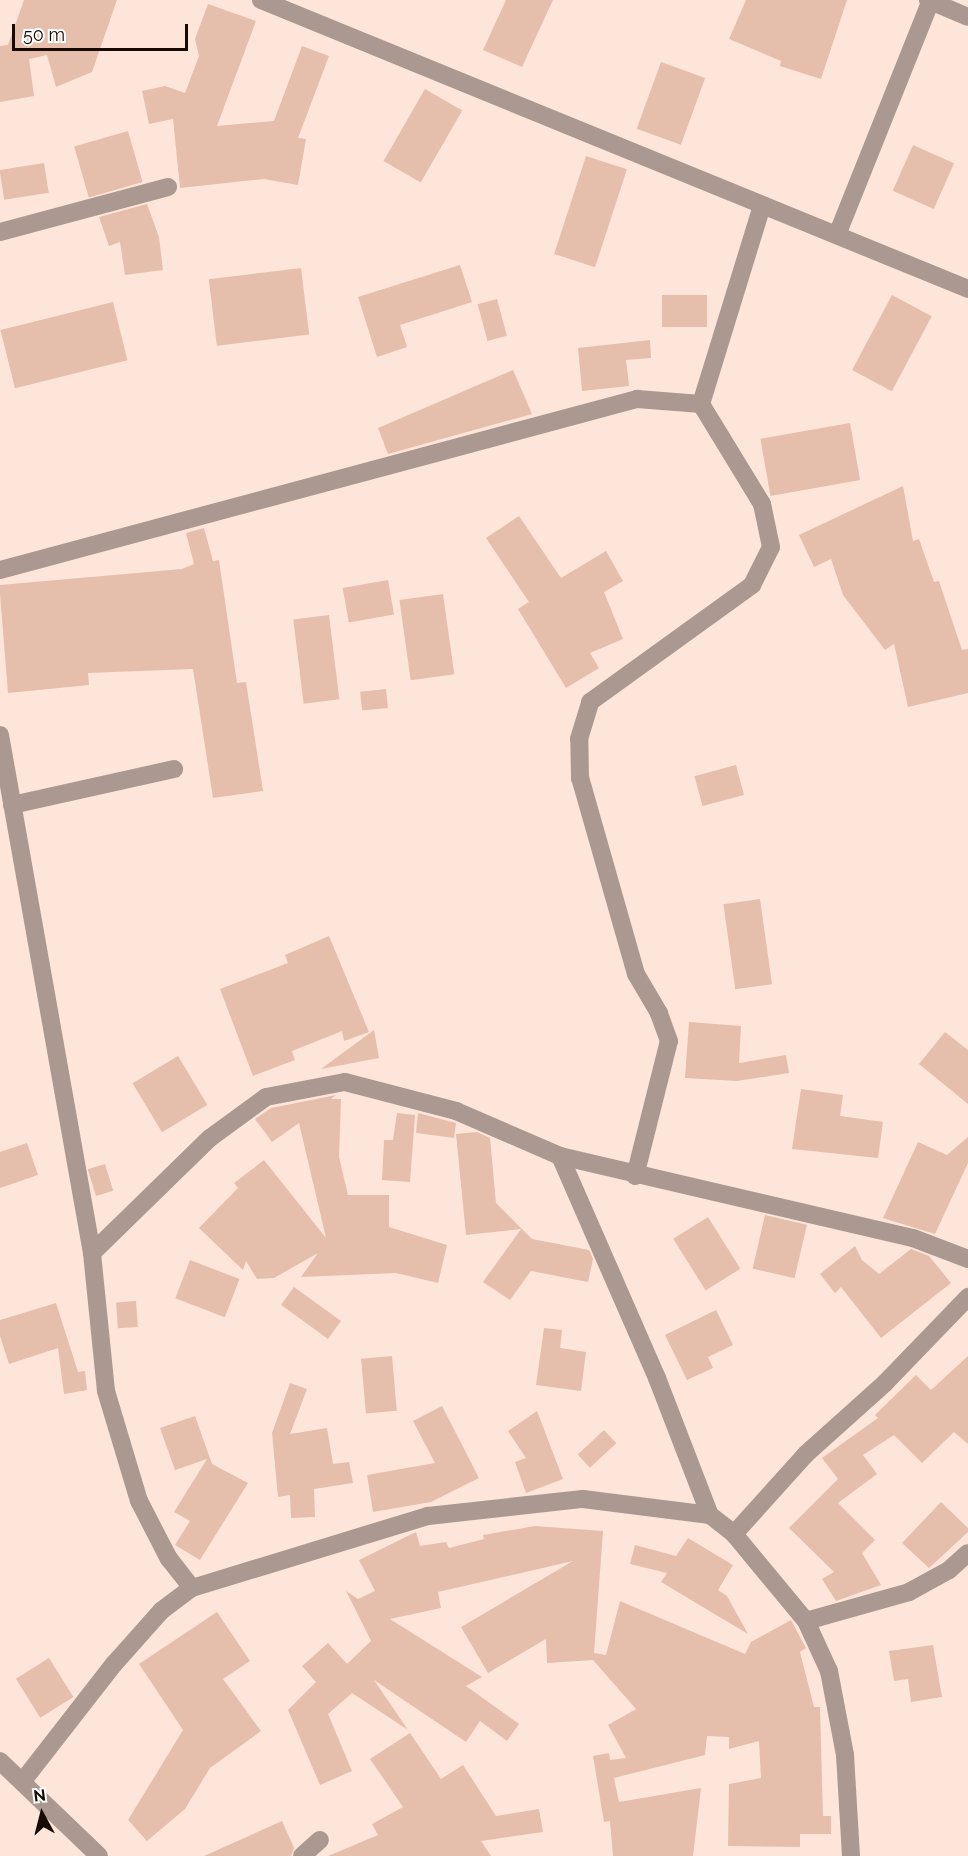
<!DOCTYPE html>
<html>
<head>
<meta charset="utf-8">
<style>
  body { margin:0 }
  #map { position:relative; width:968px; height:1856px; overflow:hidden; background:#fee5da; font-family:Raleway,sans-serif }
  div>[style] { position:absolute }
  .building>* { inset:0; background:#e6beac; transform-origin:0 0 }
  .minor>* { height:18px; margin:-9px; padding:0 9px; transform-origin:9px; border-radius:9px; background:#aa9891 }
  span { translate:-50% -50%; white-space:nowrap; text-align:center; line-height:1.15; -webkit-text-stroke:4.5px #fff; paint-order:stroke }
  .north { position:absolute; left:12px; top:1784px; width:60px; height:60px; -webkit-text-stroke:4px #fff; paint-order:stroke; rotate:353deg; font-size:16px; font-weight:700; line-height:24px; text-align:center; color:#170a05 }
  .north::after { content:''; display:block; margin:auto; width:21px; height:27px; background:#170a05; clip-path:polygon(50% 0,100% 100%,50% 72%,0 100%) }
  .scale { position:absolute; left:12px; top:24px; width:176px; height:27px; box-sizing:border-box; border:3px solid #170a05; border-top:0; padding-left:8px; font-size:18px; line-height:21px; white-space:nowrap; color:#170a05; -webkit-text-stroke:4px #fff; paint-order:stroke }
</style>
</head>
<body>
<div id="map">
  <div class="building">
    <i style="clip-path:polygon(24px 0,117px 0,92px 72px,56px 87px,47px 55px,29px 59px,34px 96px,0 102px,0 46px,8px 45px)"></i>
    <i style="clip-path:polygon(506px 0,553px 0,522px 67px,483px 50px)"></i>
    <i style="clip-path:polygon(746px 0,847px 0,821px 79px,780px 66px,781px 61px,729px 39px)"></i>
    <i style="clip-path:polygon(208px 4px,256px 21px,217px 126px,274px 121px,302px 46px,329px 56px,298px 138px,306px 139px,298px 185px,264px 179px,180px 188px,173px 119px,149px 124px,142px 91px,165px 86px,185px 93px,199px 56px,195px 39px)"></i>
    <i style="left:661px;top:62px;width:47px;height:71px;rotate:20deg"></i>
    <i style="left:425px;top:89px;width:43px;height:83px;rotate:30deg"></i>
    <i style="left:128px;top:131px;width:53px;height:56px;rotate:74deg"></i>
    <i style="left:913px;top:145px;width:45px;height:50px;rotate:24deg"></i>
    <i style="left:586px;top:156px;width:43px;height:103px;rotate:18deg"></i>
    <i style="left:44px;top:163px;width:30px;height:45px;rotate:81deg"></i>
    <i style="clip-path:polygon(147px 204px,159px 237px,163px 270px,125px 275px,120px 242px,109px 246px,99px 217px)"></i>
    <i style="clip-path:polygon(460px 265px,472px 302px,400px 325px,407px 347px,377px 357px,358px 297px)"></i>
    <i style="left:301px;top:268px;width:67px;height:93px;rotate:83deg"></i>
    <i style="left:662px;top:295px;width:45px;height:32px"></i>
    <i style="left:892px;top:295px;width:45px;height:85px;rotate:28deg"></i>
    <i style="left:497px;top:299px;width:38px;height:20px;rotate:75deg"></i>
    <i style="left:113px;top:302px;width:60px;height:116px;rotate:76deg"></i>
    <i style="clip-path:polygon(650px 340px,651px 358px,626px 360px,629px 386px,582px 391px,578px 348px)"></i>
    <i style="clip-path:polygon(513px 370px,532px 414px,388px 454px,378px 428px)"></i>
    <i style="left:850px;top:423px;width:58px;height:91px;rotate:80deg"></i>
    <i style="clip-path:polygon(903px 486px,913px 541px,919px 539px,934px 582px,939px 581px,962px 650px,968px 649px,968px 693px,908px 707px,894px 644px,885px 650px,843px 595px,831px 559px,814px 567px,799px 535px)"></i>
    <i style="clip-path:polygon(519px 516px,561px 578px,606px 551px,623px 581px,604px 592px,623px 639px,590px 653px,599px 668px,566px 688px,518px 609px,529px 602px,486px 538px)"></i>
    <i style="clip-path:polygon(204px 528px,213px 561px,219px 560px,237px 683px,246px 682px,263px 791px,213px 798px,193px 669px,88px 673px,89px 685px,8px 693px,0 594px,0 585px,182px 569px,194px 564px,186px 533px)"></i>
    <i style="left:388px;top:580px;width:35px;height:46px;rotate:80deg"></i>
    <i style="left:443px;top:594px;width:81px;height:44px;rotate:82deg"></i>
    <i style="left:329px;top:615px;width:85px;height:36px;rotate:83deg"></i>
    <i style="left:386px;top:689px;width:19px;height:26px;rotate:84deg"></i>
    <i style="left:736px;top:765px;width:31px;height:43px;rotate:75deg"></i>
    <i style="left:760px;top:899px;width:86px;height:37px;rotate:82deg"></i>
    <i style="clip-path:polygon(329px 936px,369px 1032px,344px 1041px,342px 1031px,292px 1051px,295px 1060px,253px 1076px,220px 989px,288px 963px,285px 955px)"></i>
    <i style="clip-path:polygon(689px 1022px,741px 1026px,739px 1063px,786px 1055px,789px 1073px,737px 1081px,685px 1078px)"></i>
    <i style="clip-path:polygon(374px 1030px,379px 1058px,321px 1069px)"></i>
    <i style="clip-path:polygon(945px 1032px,968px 1050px,968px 1104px,919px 1064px)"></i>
    <i style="left:178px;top:1056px;width:57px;height:53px;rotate:59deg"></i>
    <i style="clip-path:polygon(801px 1089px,843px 1095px,840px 1116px,883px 1122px,878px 1158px,792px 1149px)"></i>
    <i style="clip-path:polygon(336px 1095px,331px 1099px,341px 1099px,339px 1157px,348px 1195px,389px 1195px,389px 1227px,447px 1245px,438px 1283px,396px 1273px,301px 1277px,318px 1253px,274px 1278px,257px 1279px,246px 1261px,243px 1270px,199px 1228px,238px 1188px,234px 1183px,264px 1160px,326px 1238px,299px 1123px,272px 1142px,255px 1119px,271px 1108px)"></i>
    <i style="clip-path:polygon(397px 1113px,415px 1115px,410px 1182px,382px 1180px,384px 1140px,393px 1140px)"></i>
    <i style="clip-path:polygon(418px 1113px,456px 1123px,454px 1138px,416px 1133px)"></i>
    <i style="clip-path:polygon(477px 1132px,490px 1138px,496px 1203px,532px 1239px,589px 1250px,593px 1259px,588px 1282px,531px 1271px,510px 1300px,483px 1282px,521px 1229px,466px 1235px,456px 1134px)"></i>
    <i style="clip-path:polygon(968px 1137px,968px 1163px,935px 1234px,883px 1218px,918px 1142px,947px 1155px)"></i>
    <i style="clip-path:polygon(27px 1143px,38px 1175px,0 1188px,0 1152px)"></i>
    <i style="left:105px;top:1164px;width:28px;height:18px;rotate:73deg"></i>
    <i style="left:765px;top:1215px;width:43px;height:55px;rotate:13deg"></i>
    <i style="left:708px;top:1217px;width:61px;height:41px;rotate:58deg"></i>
    <i style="clip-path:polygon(855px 1246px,862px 1260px,879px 1274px,911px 1249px,929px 1256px,951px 1283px,881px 1338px,841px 1287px,835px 1293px,820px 1274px)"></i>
    <i style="left:190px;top:1260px;width:53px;height:41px;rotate:21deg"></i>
    <i style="left:294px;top:1287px;width:58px;height:22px;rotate:36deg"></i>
    <i style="left:136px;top:1301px;width:26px;height:20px;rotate:86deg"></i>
    <i style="clip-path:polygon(56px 1303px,78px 1372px,85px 1371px,87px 1390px,64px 1394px,58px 1348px,9px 1364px,0 1336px,0 1320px)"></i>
    <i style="clip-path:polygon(716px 1310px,733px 1345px,708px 1357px,713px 1368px,687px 1380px,665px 1335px)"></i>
    <i style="clip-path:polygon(544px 1328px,562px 1330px,560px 1348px,586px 1352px,581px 1391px,536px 1385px)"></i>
    <i style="left:392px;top:1356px;width:55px;height:31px;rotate:85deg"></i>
    <i style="clip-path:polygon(968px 1356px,968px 1444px,954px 1432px,922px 1463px,894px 1435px,863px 1455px,877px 1474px,838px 1503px,875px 1540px,862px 1553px,881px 1585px,836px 1601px,822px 1579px,834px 1572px,789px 1528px,838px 1479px,822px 1458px,878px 1418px,875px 1415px,916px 1375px,931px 1390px)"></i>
    <i style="clip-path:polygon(290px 1383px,307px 1389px,290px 1434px,327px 1428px,333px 1464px,349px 1462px,353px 1483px,314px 1489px,315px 1517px,291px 1518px,290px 1495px,278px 1497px,272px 1433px)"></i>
    <i style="clip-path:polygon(442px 1406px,479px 1478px,431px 1502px,373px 1512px,367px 1475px,435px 1463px,413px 1421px)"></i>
    <i style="clip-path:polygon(537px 1411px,563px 1479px,526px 1493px,515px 1462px,526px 1458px,508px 1431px)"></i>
    <i style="clip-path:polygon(195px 1416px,212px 1464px,248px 1483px,200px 1560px,175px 1545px,190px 1521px,174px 1512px,207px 1459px,175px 1470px,160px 1428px)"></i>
    <i style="left:604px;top:1430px;width:18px;height:36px;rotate:47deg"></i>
    <i style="clip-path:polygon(941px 1502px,968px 1528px,968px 1532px,929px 1568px,902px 1543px)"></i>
    <i style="clip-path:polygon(535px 1526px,603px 1531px,594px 1653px,606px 1655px,620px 1601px,745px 1654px,751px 1642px,791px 1620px,806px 1648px,800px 1652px,814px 1707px,820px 1707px,823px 1816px,831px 1816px,831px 1834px,800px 1834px,800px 1847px,728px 1846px,729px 1784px,761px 1778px,759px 1741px,729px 1749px,729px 1737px,707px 1736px,705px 1755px,614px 1778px,619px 1802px,701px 1788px,693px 1856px,613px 1856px,610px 1821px,604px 1822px,593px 1756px,609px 1753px,610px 1760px,626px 1758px,608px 1725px,636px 1709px,593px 1660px,547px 1663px,546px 1639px,488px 1673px,461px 1627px,573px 1561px,438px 1592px,441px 1608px,390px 1619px,482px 1677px,466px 1686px,519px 1724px,507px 1741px,480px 1721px,466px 1742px,374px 1680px,408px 1730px,352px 1693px,328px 1714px,352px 1771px,320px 1785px,288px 1710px,316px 1682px,302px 1666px,328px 1643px,347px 1664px,371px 1641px,346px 1591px,358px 1599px,375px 1591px,359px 1560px,416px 1532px,420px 1546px,446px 1542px,449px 1548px,484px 1539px,483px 1535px)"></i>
    <i style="clip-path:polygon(688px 1538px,733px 1565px,718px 1590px,727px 1596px,748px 1634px,661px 1582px,667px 1573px,630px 1564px,635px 1545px,676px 1556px)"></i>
    <i style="clip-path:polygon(217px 1612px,250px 1661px,223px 1679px,261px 1731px,210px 1768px,185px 1809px,147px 1841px,128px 1820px,183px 1730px,139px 1664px)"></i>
    <i style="clip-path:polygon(933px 1645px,942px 1697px,911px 1702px,908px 1679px,894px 1681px,889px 1651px)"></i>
    <i style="left:49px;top:1658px;width:46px;height:39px;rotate:58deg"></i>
    <i style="clip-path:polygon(410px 1733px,441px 1779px,463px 1765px,496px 1816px,539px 1809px,543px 1832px,481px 1841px,491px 1856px,328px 1856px,378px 1835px,372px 1824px,403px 1807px,370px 1759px)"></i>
    <i style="clip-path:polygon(282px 1821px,294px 1848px,291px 1856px,204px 1856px)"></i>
  </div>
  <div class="minor">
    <i style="left:261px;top:0;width:764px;rotate:22.23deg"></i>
    <i style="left:928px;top:0;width:43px;rotate:23deg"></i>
    <i style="left:0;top:232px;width:174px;rotate:-15deg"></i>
    <i style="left:837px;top:235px;width:253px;rotate:-68.2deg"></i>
    <i style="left:0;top:570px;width:660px;rotate:-15.03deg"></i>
    <i style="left:637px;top:399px;width:64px;rotate:4.5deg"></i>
    <i style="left:0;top:735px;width:526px;rotate:79.93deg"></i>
    <i style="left:12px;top:805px;width:166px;rotate:-12.5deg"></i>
    <i style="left:560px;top:1156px;width:362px;rotate:13.1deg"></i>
    <i style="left:913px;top:1238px;width:59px;rotate:20.9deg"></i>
    <i style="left:635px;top:1176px;width:139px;rotate:-75.9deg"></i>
    <i style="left:669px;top:1041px;width:30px;rotate:-110deg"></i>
    <i style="left:659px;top:1013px;width:45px;rotate:-120.5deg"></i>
    <i style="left:636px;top:974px;width:204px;rotate:-105.9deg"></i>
    <i style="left:580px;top:778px;width:39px;rotate:-91deg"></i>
    <i style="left:579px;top:739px;width:39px;rotate:-73deg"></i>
    <i style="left:590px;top:702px;width:200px;rotate:-35.8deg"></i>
    <i style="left:752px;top:585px;width:42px;rotate:-63.4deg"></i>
    <i style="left:771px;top:547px;width:44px;rotate:-101.8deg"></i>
    <i style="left:762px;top:504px;width:117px;rotate:-121.4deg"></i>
    <i style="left:701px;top:404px;width:207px;rotate:-72.9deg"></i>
    <i style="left:734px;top:1534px;width:108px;rotate:-48deg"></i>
    <i style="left:806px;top:1454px;width:106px;rotate:-41.9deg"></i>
    <i style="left:885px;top:1383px;width:120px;rotate:-46deg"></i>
    <i style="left:192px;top:1588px;width:37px;rotate:-128deg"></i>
    <i style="left:169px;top:1559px;width:65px;rotate:-117.3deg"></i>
    <i style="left:139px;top:1501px;width:115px;rotate:-106.7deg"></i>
    <i style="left:106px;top:1391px;width:139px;rotate:-95.8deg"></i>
    <i style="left:92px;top:1253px;width:165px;rotate:-44.3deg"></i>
    <i style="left:210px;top:1138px;width:69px;rotate:-36.2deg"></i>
    <i style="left:266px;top:1097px;width:80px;rotate:-10.8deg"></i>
    <i style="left:345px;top:1082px;width:115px;rotate:14.6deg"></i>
    <i style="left:456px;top:1111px;width:113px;rotate:23.4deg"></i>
    <i style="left:560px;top:1156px;width:242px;rotate:66.4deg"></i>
    <i style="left:657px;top:1378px;width:147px;rotate:68.9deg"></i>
    <i style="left:806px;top:1621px;width:107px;rotate:-15.7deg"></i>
    <i style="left:909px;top:1592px;width:46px;rotate:-28.8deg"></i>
    <i style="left:949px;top:1570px;width:25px;rotate:-42deg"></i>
    <i style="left:0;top:1761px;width:137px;rotate:43.8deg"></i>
    <i style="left:22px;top:1782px;width:150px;rotate:-52.1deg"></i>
    <i style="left:114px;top:1664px;width:71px;rotate:-48.4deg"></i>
    <i style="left:161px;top:1611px;width:39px;rotate:-37deg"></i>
    <i style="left:192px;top:1588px;width:247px;rotate:-17deg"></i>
    <i style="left:428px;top:1516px;width:156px;rotate:-6.3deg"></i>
    <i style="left:583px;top:1499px;width:128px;rotate:7.2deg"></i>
    <i style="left:710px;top:1515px;width:31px;rotate:38deg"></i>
    <i style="left:734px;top:1534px;width:113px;rotate:50.4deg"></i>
    <i style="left:806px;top:1621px;width:55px;rotate:65.3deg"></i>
    <i style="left:829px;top:1671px;width:86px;rotate:79.2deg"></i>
    <i style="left:845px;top:1755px;width:101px;rotate:86.6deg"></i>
    <i style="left:302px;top:1856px;width:24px;rotate:-42deg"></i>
  </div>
  <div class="north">N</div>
  <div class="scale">50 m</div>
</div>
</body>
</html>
